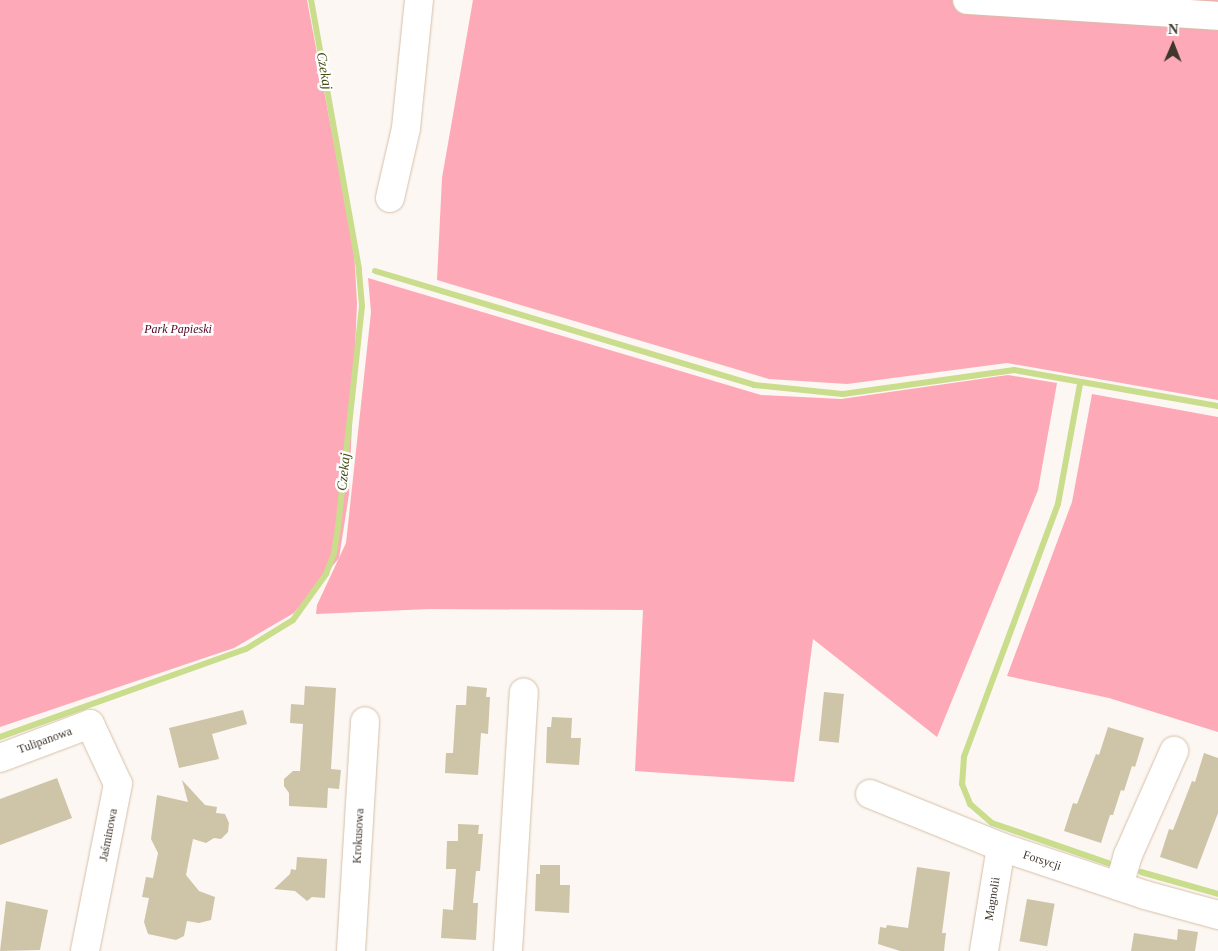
<!DOCTYPE html>
<html>
<head>
<meta charset="utf-8">
<style>
  body { margin:0 }
  #map { position:relative; width:1218px; height:951px; overflow:hidden; background:#fcf7f2; font-family:"Times New Roman",serif }
  div>[style] { position:absolute }
  .green>* { inset:0; background:#fda9b8 }
  .stream>* { height:6px; margin:-3px; padding:0 3px; transform-origin:3px; border-radius:3px; background:#c9dd8c }
  .building>* { inset:0; background:#cec4a8; transform-origin:0 0 }
  .roads { filter:drop-shadow(0 0 1px #d6bfa9) drop-shadow(0 0 1px #d6bfa9) }
  .minor>* { height:28px; margin:-14px; padding:0 14px; transform-origin:14px; border-radius:14px; background:#fff }
  span { translate:-50% -50%; white-space:nowrap; text-align:center; line-height:1.15; -webkit-text-stroke:5px #fff; paint-order:stroke }
  .park-label { font-size:12px; color:#52031f; font-style:italic }
  .street-label { font-size:12px; color:#3f362d }
  .water-label { font-size:14px; color:#434e14; font-style:italic }
  .north { position:absolute; left:1148px; top:20px; width:50px; height:50px; -webkit-text-stroke:4px #fff; paint-order:stroke; rotate:1deg; font-size:14px; font-weight:700; line-height:20px; text-align:center; color:#3f362d }
  .north::after { content:''; display:block; margin:auto; width:18px; height:22px; background:#3f362d; clip-path:polygon(50% 0,100% 100%,50% 72%,0 100%) }
</style>
</head>
<body>
<div id="map">
  <div class="green">
    <i style="clip-path:polygon(0 0,307px 0,354px 250px,357px 303px,349px 494px,339px 558px,294px 613px,234px 648px,0 727px)"></i>
    <i style="clip-path:polygon(473px 0,1218px 0,1218px 400px,1007px 363px,847px 384px,769px 379px,437px 280px,442px 178px)"></i>
    <i style="clip-path:polygon(368px 278px,761px 395px,841px 399px,1008px 375px,1057px 383px,1038px 490px,937px 737px,813px 639px,794px 782px,635px 771px,643px 610px,429px 609px,316px 614px,317px 605px,346px 543px,371px 312px)"></i>
    <i style="clip-path:polygon(1092px 394px,1218px 417px,1218px 732px,1109px 698px,1007px 676px,1072px 502px)"></i>
  </div>
  <div class="stream">
    <i style="left:375px;top:271px;width:396px;rotate:16.7deg"></i>
    <i style="left:754px;top:385px;width:89px;rotate:5.8deg"></i>
    <i style="left:843px;top:394px;width:173px;rotate:-8deg"></i>
    <i style="left:1014px;top:370px;width:207px;rotate:10deg"></i>
    <i style="left:1080px;top:384px;width:122px;rotate:100.4deg"></i>
    <i style="left:1058px;top:504px;width:270px;rotate:110.4deg"></i>
    <i style="left:964px;top:757px;width:27px;rotate:94deg"></i>
    <i style="left:962px;top:784px;width:22px;rotate:68deg"></i>
    <i style="left:970px;top:804px;width:29px;rotate:41deg"></i>
    <i style="left:992px;top:823px;width:123px;rotate:19deg"></i>
    <i style="left:0;top:737px;width:261px;rotate:-19.7deg"></i>
    <i style="left:246px;top:649px;width:55px;rotate:-31.7deg"></i>
    <i style="left:293px;top:620px;width:57px;rotate:-54.3deg"></i>
    <i style="left:326px;top:574px;width:22px;rotate:-69deg"></i>
    <i style="left:334px;top:553px;width:26px;rotate:-81deg"></i>
    <i style="left:338px;top:527px;width:222px;rotate:-83.8deg"></i>
    <i style="left:362px;top:306px;width:37px;rotate:-95deg"></i>
    <i style="left:359px;top:269px;width:273px;rotate:-100.1deg"></i>
    <i style="left:1141px;top:872px;width:80px;rotate:15.9deg"></i>
  </div>
  <div class="building">
    <i style="clip-path:polygon(305px 686px,336px 688px,331px 769px,341px 770px,339px 789px,328px 788px,327px 808px,289px 806px,289px 793px,284px 786px,284px 779px,293px 771px,300px 771px,303px 724px,290px 723px,291px 704px,304px 705px)"></i>
    <i style="clip-path:polygon(467px 686px,487px 688px,486px 697px,490px 697px,488px 734px,481px 733px,478px 775px,445px 773px,446px 753px,453px 753px,456px 705px,466px 705px)"></i>
    <i style="left:824px;top:692px;width:20px;height:49px;rotate:6deg"></i>
    <i style="clip-path:polygon(243px 710px,247px 724px,212px 734px,219px 759px,179px 768px,169px 728px)"></i>
    <i style="clip-path:polygon(552px 717px,572px 718px,571px 738px,581px 738px,579px 765px,546px 763px,547px 727px,551px 727px)"></i>
    <i style="clip-path:polygon(1108px 727px,1144px 738px,1135px 767px,1132px 766px,1124px 791px,1121px 790px,1113px 815px,1110px 815px,1101px 843px,1064px 831px,1073px 803px,1077px 804px,1096px 754px,1099px 755px)"></i>
    <i style="clip-path:polygon(1204px 753px,1218px 758px,1218px 813px,1197px 869px,1160px 857px,1169px 829px,1173px 830px,1192px 781px,1195px 782px)"></i>
    <i style="clip-path:polygon(57px 778px,72px 818px,0 845px,0 799px)"></i>
    <i style="clip-path:polygon(182px 780px,205px 805px,217px 807px,216px 813px,225px 814px,229px 823px,228px 832px,221px 839px,214px 838px,206px 843px,193px 839px,186px 875px,199px 891px,215px 897px,211px 920px,199px 923px,187px 921px,184px 936px,176px 940px,148px 934px,144px 922px,149px 898px,142px 897px,146px 877px,153px 878px,158px 853px,151px 839px,157px 795px,188px 802px)"></i>
    <i style="clip-path:polygon(458px 824px,479px 825px,478px 834px,483px 834px,480px 871px,476px 871px,473px 903px,478px 903px,476px 940px,441px 938px,443px 909px,453px 910px,456px 869px,446px 869px,447px 841px,458px 841px)"></i>
    <i style="clip-path:polygon(297px 857px,327px 859px,325px 898px,312px 897px,307px 901px,295px 891px,274px 889px,290px 874px,291px 869px,296px 870px)"></i>
    <i style="clip-path:polygon(540px 865px,560px 865px,560px 885px,570px 885px,569px 913px,535px 911px,536px 874px,540px 874px)"></i>
    <i style="clip-path:polygon(917px 867px,950px 872px,942px 933px,946px 933px,944px 951px,900px 951px,878px 944px,880px 927px,886px 928px,887px 925px,908px 928px)"></i>
    <i style="left:1027px;top:899px;width:28px;height:43px;rotate:10deg"></i>
    <i style="clip-path:polygon(6px 901px,48px 910px,40px 950px,0 951px)"></i>
    <i style="clip-path:polygon(1178px 929px,1198px 932px,1195px 951px,1131px 951px,1134px 933px,1177px 940px)"></i>
  </div>
  <div class="roads">
    <div class="minor">
      <i style="left:967px;top:0;width:252px;rotate:3.6deg"></i>
      <i style="left:390px;top:198px;width:72px;rotate:-77.1deg"></i>
      <i style="left:406px;top:128px;width:129px;rotate:-84.2deg"></i>
      <i style="left:0;top:758px;width:96px;rotate:-20.7deg"></i>
      <i style="left:90px;top:724px;width:66px;rotate:65deg"></i>
      <i style="left:118px;top:784px;width:170px;rotate:101.2deg"></i>
      <i style="left:870px;top:794px;width:141px;rotate:22deg"></i>
      <i style="left:1001px;top:847px;width:152px;rotate:18.4deg"></i>
      <i style="left:1145px;top:895px;width:76px;rotate:15.3deg"></i>
      <i style="left:1119px;top:886px;width:32px;rotate:-74deg"></i>
      <i style="left:1128px;top:855px;width:114px;rotate:-66.1deg"></i>
      <i style="left:351px;top:951px;width:230px;rotate:-86.5deg"></i>
      <i style="left:508px;top:951px;width:259px;rotate:-86.5deg"></i>
      <i style="left:984px;top:951px;width:105px;rotate:-80.7deg"></i>
    </div>
  </div>
  <div class="park-label">
    <span style="left:178px;top:330px">Park Papieski</span>
  </div>
  <div class="street-label">
    <span style="left:45px;top:741px;rotate:-20deg">Tulipanowa</span>
    <span style="left:109px;top:835px;rotate:-79deg">Jaśminowa</span>
    <span style="left:359px;top:836px;rotate:-87deg">Krokusowa</span>
    <span style="left:1042px;top:861px;rotate:18deg">Forsycji</span>
    <span style="left:993px;top:899px;rotate:-81deg">Magnolii</span>
  </div>
  <div class="water-label">
    <span style="left:324px;top:71px;rotate:80deg">Czekaj</span>
    <span style="left:344px;top:472px;rotate:-84deg">Czekaj</span>
  </div>
  <div class="north">N</div>
</div>
</body>
</html>
